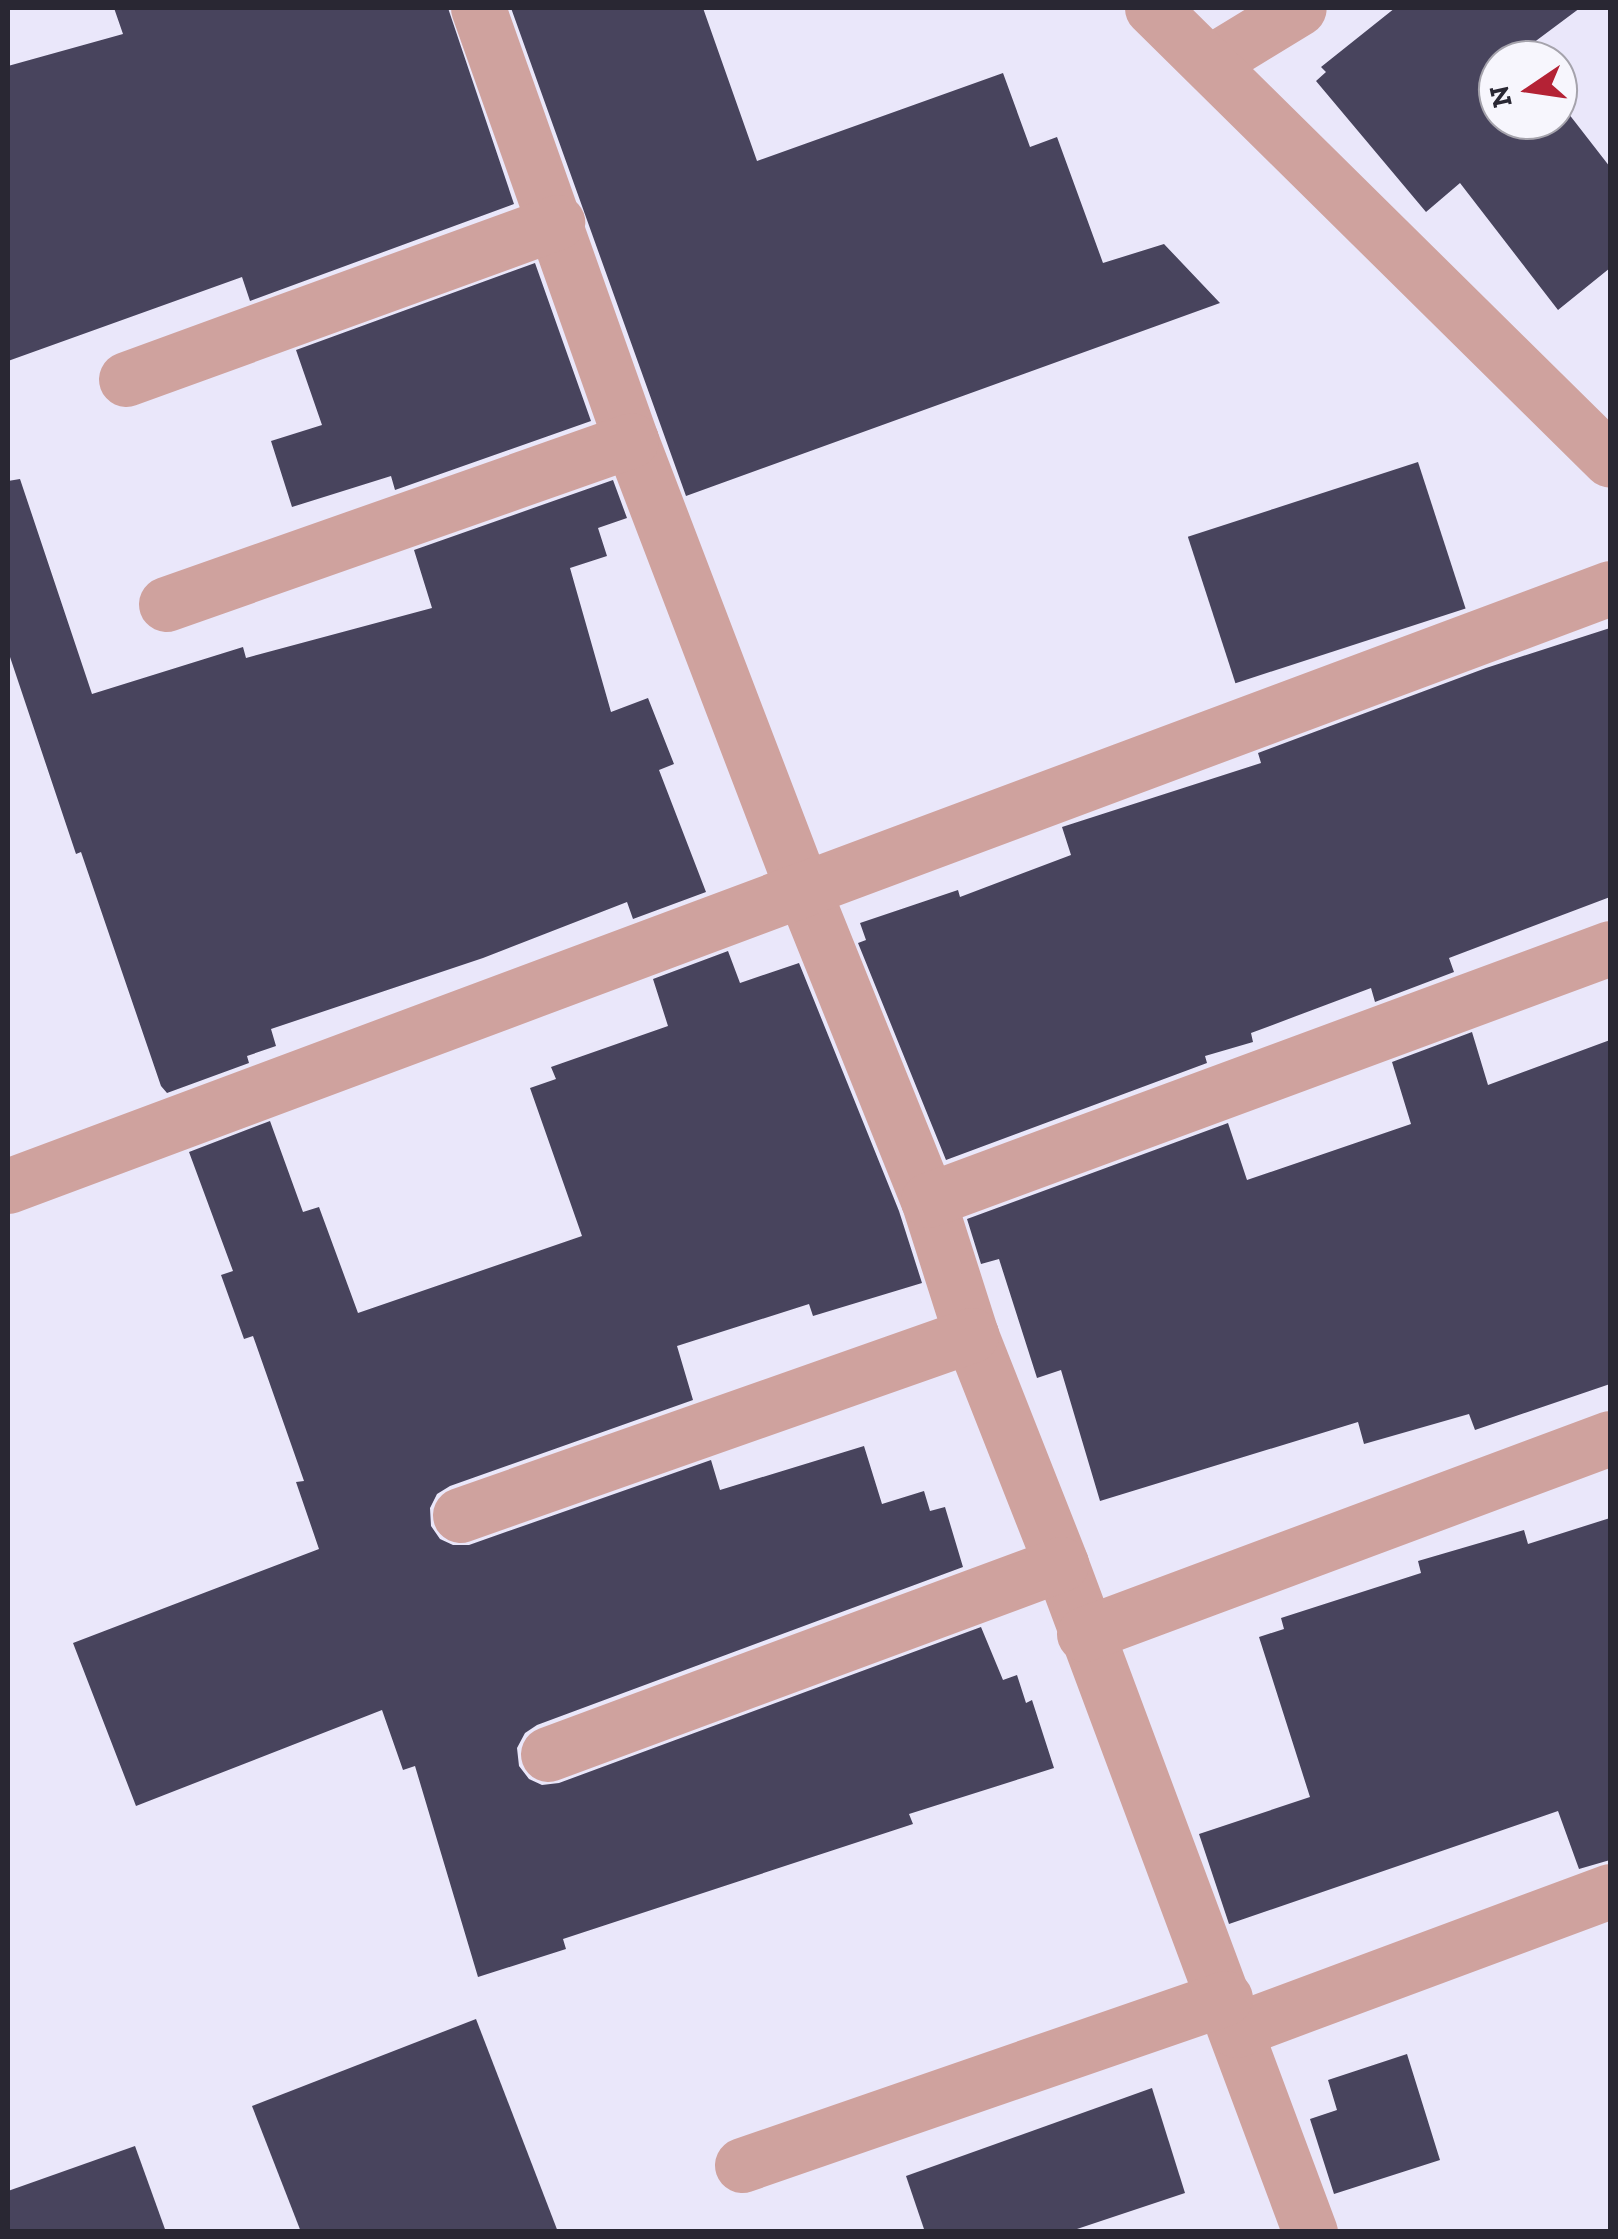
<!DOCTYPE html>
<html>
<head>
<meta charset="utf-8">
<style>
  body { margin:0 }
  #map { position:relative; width:1618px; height:2239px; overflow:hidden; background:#eae7fa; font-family:"Zilla Slab",serif }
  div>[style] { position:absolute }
  .building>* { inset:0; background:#48445d; transform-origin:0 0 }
  .minor>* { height:55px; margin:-27.5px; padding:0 27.5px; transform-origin:27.5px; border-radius:27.5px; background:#cfa29e }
  .tertiary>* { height:55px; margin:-27.5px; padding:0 27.5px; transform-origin:27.5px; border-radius:27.5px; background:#cfa29e }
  span { translate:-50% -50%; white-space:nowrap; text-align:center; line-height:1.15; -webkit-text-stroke:10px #f7f6fd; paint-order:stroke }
  .frame { position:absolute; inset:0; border:10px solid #292733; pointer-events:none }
  .north { position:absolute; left:1478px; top:40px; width:100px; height:100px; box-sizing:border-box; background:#f7f6fd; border:2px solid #a5a3ac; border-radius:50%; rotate:257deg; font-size:28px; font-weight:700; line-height:40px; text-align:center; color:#292733 }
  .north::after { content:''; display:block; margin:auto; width:35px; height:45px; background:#b42235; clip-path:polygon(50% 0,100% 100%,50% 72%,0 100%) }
</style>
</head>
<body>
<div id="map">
  <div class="building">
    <i style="clip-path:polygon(114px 8px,448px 8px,514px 204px,250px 301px,242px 277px,8px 361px,8px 66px,123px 34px)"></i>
    <i style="clip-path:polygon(511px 8px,703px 8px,757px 161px,1003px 73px,1030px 147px,1057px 137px,1103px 263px,1164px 244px,1220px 303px,686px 496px)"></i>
    <i style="clip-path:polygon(1395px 8px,1580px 8px,1521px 52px,1527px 60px,1498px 60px,1498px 120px,1558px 120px,1558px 100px,1610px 167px,1610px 268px,1558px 310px,1460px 183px,1426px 212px,1316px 81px,1326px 72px,1321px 67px)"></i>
    <i style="clip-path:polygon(535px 263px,591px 421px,395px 490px,391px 476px,292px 507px,271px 441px,322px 425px,296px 350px)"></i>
    <i style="left:1418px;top:462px;width:154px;height:242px;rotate:72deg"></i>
    <i style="clip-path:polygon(20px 479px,92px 694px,243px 647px,246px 658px,432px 608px,414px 550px,613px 480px,627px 518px,598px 528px,607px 556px,570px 568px,611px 712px,648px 698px,674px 764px,659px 770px,706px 892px,633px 919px,627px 902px,483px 958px,271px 1029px,276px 1046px,247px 1056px,249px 1063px,167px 1093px,161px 1086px,81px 852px,76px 854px,8px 651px,8px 481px)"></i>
    <i style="clip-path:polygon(1610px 628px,1610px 897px,1449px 958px,1454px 972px,1375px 1002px,1371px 988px,1251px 1033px,1253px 1042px,1205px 1056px,1207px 1063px,946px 1160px,858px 943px,866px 940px,860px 923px,958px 890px,960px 897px,1071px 855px,1062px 827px,1261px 763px,1258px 753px,1486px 668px)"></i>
    <i style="clip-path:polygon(728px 951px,740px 983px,799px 963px,899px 1211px,922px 1283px,813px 1316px,809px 1304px,677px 1346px,693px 1400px,450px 1486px,437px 1494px,430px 1508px,431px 1526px,440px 1539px,453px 1545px,469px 1545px,711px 1460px,720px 1490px,864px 1446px,882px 1504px,924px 1491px,930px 1511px,945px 1507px,963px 1567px,537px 1725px,525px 1733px,517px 1748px,519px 1766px,529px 1779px,542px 1785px,559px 1783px,981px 1627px,1003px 1680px,1017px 1675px,1026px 1703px,1032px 1700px,1054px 1768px,909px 1814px,913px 1824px,563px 1939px,566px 1949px,478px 1977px,415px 1766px,403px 1770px,382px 1710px,136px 1806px,73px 1643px,319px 1549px,296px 1482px,304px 1481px,253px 1336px,244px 1339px,221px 1275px,233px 1271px,189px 1152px,270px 1121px,303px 1212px,319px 1207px,358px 1313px,582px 1236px,530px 1088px,556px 1079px,551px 1067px,668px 1026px,653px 979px)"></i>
    <i style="clip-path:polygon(1472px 1032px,1488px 1085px,1610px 1040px,1610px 1384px,1475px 1430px,1469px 1414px,1364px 1444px,1358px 1422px,1100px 1501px,1061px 1370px,1037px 1378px,999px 1259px,981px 1264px,967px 1219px,1228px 1123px,1247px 1180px,1411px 1124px,1392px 1062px)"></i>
    <i style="clip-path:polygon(1610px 1518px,1610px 1860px,1579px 1869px,1558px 1811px,1229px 1924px,1199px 1834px,1310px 1797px,1259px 1637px,1284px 1629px,1281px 1618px,1421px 1573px,1418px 1561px,1524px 1530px,1528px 1544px)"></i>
    <i style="clip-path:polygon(476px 2019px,558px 2232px,301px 2232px,252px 2106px)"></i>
    <i style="clip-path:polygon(1407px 2054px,1440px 2160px,1334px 2194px,1310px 2119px,1337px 2110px,1328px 2080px)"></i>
    <i style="clip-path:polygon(1152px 2088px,1185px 2193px,1068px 2232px,925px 2232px,906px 2176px)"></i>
    <i style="clip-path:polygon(135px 2146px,166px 2232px,8px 2232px,8px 2191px)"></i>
  </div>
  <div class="minor">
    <i style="left:478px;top:8px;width:458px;rotate:70.5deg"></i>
    <i style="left:631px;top:440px;width:484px;rotate:69.1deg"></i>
    <i style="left:804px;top:892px;width:332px;rotate:68.1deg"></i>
    <i style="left:928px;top:1200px;width:142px;rotate:72.3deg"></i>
    <i style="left:971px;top:1335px;width:246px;rotate:68.5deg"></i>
    <i style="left:1061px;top:1564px;width:713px;rotate:69.56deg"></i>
    <i style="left:1209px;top:63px;width:105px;rotate:-31.4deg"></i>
    <i style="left:126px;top:379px;width:459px;rotate:-20deg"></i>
    <i style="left:166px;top:604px;width:493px;rotate:-19.4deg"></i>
    <i style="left:8px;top:1186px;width:1710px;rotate:-20.47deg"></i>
    <i style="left:928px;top:1200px;width:727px;rotate:-20.28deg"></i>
    <i style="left:460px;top:1515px;width:542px;rotate:-19.4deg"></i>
    <i style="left:1084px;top:1634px;width:561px;rotate:-20.44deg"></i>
    <i style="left:548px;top:1754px;width:547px;rotate:-20.32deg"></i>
    <i style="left:1236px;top:2030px;width:399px;rotate:-20.4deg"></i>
    <i style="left:742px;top:2165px;width:511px;rotate:-19.07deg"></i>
  </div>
  <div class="tertiary">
    <i style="left:1152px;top:8px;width:643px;rotate:44.62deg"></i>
  </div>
  <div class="frame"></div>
  <div class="north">N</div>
</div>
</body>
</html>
